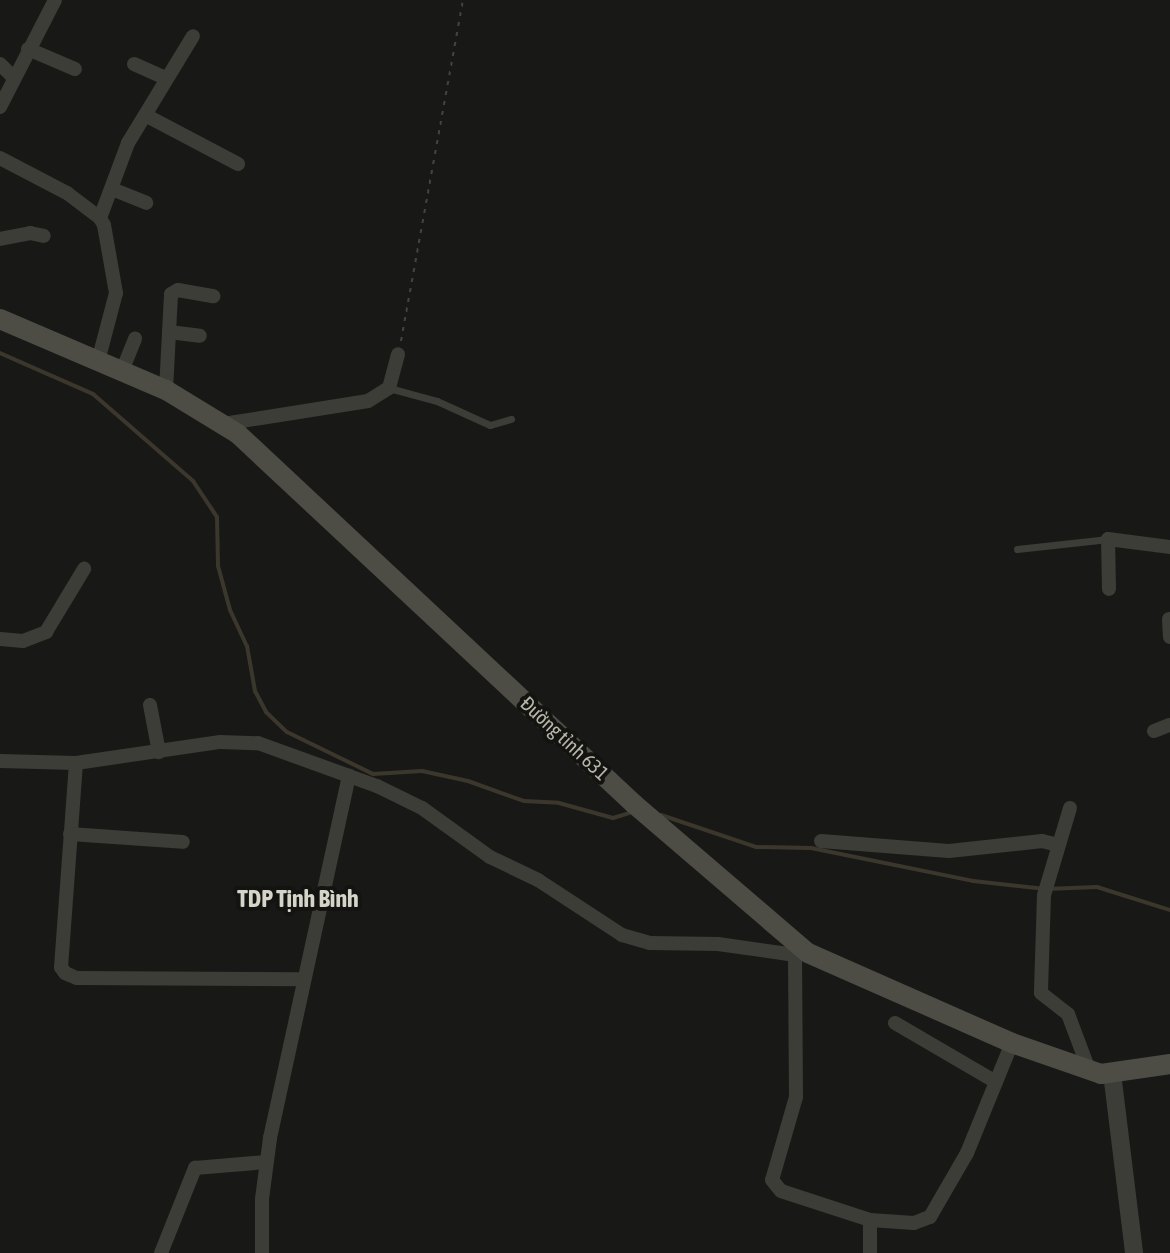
<!DOCTYPE html>
<html>
<head>
<meta charset="utf-8">
<style>
  body { margin:0 }
  #map { position:relative; width:1170px; height:1253px; overflow:hidden; background:#181816; font-family:"Asap Condensed",sans-serif }
  div>[style] { position:absolute }
  .stream>* { height:4px; margin:-2px; padding:0 2px; transform-origin:2px; border-radius:2px; background:#3c372c }
  .path>* { height:2px; margin-top:-1px; transform-origin:0; background:repeating-linear-gradient(90deg,#44443d 0 4px,transparent 0 10px) }
  .service>* { height:7px; margin:-3.5px; padding:0 3.5px; transform-origin:3.5px; border-radius:3.5px; background:#3d3d37 }
  .minor>* { height:14px; margin:-7px; padding:0 7px; transform-origin:7px; border-radius:7px; background:#3d3d37 }
  .tertiary>* { height:18px; margin:-9px; padding:0 9px; transform-origin:9px; border-radius:9px; background:#3d3d37 }
  .secondary>* { height:20px; margin:-10px; padding:0 10px; transform-origin:10px; border-radius:10px; background:#4d4d45 }
  span { translate:-50% -50%; white-space:nowrap; text-align:center; line-height:1.15; -webkit-text-stroke:8px #131311; paint-order:stroke }
  .street-label { font-size:20px; color:#b8b7a8 }
  .quarter-label { font-size:24px; color:#d4d4c9; font-weight:700 }
</style>
</head>
<body>
<div id="map">
  <div class="stream">
    <i style="left:0;top:353px;width:102px;rotate:23.8deg"></i>
    <i style="left:93px;top:394px;width:133px;rotate:41deg"></i>
    <i style="left:193px;top:481px;width:43px;rotate:56.3deg"></i>
    <i style="left:217px;top:517px;width:49px;rotate:88.8deg"></i>
    <i style="left:218px;top:566px;width:46px;rotate:74.7deg"></i>
    <i style="left:230px;top:610px;width:40px;rotate:65deg"></i>
    <i style="left:247px;top:646px;width:46px;rotate:79.9deg"></i>
    <i style="left:255px;top:691px;width:24px;rotate:62deg"></i>
    <i style="left:266px;top:712px;width:29px;rotate:44deg"></i>
    <i style="left:287px;top:732px;width:96px;rotate:26deg"></i>
    <i style="left:373px;top:774px;width:49px;rotate:-3.5deg"></i>
    <i style="left:422px;top:771px;width:47px;rotate:12.3deg"></i>
    <i style="left:468px;top:781px;width:59px;rotate:19.7deg"></i>
    <i style="left:524px;top:801px;width:35px;rotate:3deg"></i>
    <i style="left:559px;top:803px;width:56px;rotate:15.5deg"></i>
    <i style="left:613px;top:818px;width:21px;rotate:-17deg"></i>
    <i style="left:661px;top:815px;width:100px;rotate:18.6deg"></i>
    <i style="left:756px;top:847px;width:55px;rotate:1deg"></i>
    <i style="left:811px;top:848px;width:165px;rotate:11.5deg"></i>
    <i style="left:973px;top:881px;width:73px;rotate:6.3deg"></i>
    <i style="left:1046px;top:889px;width:51px;rotate:-2.2deg"></i>
    <i style="left:1097px;top:887px;width:77px;rotate:17.5deg"></i>
  </div>
  <div class="path">
    <i style="left:401px;top:341px;width:347px;rotate:-79.7deg"></i>
  </div>
  <div class="service">
    <i style="left:389px;top:388px;width:50px;rotate:15.2deg"></i>
    <i style="left:437px;top:401px;width:58px;rotate:24.4deg"></i>
    <i style="left:490px;top:425px;width:22px;rotate:-16deg"></i>
    <i style="left:1017px;top:549px;width:92px;rotate:-6.3deg"></i>
  </div>
  <div class="minor">
    <i style="left:28px;top:49px;width:51px;rotate:23.1deg"></i>
    <i style="left:0;top:64px;width:20px;rotate:45deg"></i>
    <i style="left:134px;top:64px;width:35px;rotate:24deg"></i>
    <i style="left:0;top:107px;width:120px;rotate:-62.8deg"></i>
    <i style="left:147px;top:116px;width:103px;rotate:27.8deg"></i>
    <i style="left:0;top:158px;width:76px;rotate:27.6deg"></i>
    <i style="left:67px;top:193px;width:41px;rotate:37.1deg"></i>
    <i style="left:100px;top:218px;width:8px;rotate:60deg"></i>
    <i style="left:104px;top:225px;width:69px;rotate:80deg"></i>
    <i style="left:116px;top:293px;width:70px;rotate:104.8deg"></i>
    <i style="left:112px;top:189px;width:37px;rotate:22deg"></i>
    <i style="left:100px;top:218px;width:80px;rotate:-69.5deg"></i>
    <i style="left:128px;top:143px;width:125px;rotate:-58.7deg"></i>
    <i style="left:0;top:239px;width:31px;rotate:-11deg"></i>
    <i style="left:30px;top:233px;width:14px;rotate:12deg"></i>
    <i style="left:169px;top:332px;width:31px;rotate:7deg"></i>
    <i style="left:122px;top:371px;width:35px;rotate:-68deg"></i>
    <i style="left:166px;top:390px;width:96px;rotate:-87deg"></i>
    <i style="left:171px;top:294px;width:8px;rotate:-30deg"></i>
    <i style="left:178px;top:290px;width:36px;rotate:10deg"></i>
    <i style="left:223px;top:424px;width:147px;rotate:-9deg"></i>
    <i style="left:368px;top:401px;width:25px;rotate:-32deg"></i>
    <i style="left:389px;top:388px;width:35px;rotate:-75deg"></i>
    <i style="left:1109px;top:589px;width:50px;rotate:-91.1deg"></i>
    <i style="left:1108px;top:539px;width:63px;rotate:7.4deg"></i>
    <i style="left:1169px;top:619px;width:18px;rotate:87deg"></i>
    <i style="left:0;top:639px;width:23px;rotate:5deg"></i>
    <i style="left:23px;top:641px;width:25px;rotate:-21deg"></i>
    <i style="left:46px;top:632px;width:74px;rotate:-58.9deg"></i>
    <i style="left:150px;top:705px;width:48px;rotate:79.2deg"></i>
    <i style="left:1154px;top:731px;width:17px;rotate:-21deg"></i>
    <i style="left:0;top:761px;width:76px;rotate:1.5deg"></i>
    <i style="left:76px;top:763px;width:146px;rotate:-8.3deg"></i>
    <i style="left:220px;top:742px;width:38px;rotate:2deg"></i>
    <i style="left:258px;top:743px;width:127px;rotate:19.9deg"></i>
    <i style="left:377px;top:786px;width:50px;rotate:26.1deg"></i>
    <i style="left:422px;top:808px;width:84px;rotate:35.8deg"></i>
    <i style="left:490px;top:857px;width:53px;rotate:25.6deg"></i>
    <i style="left:538px;top:880px;width:100px;rotate:33.2deg"></i>
    <i style="left:622px;top:935px;width:29px;rotate:16deg"></i>
    <i style="left:650px;top:943px;width:68px;rotate:0.8deg"></i>
    <i style="left:718px;top:944px;width:78px;rotate:8.1deg"></i>
    <i style="left:795px;top:955px;width:13px;rotate:-9deg"></i>
    <i style="left:76px;top:763px;width:205px;rotate:94.2deg"></i>
    <i style="left:61px;top:967px;width:7px;rotate:56deg"></i>
    <i style="left:65px;top:973px;width:13px;rotate:23deg"></i>
    <i style="left:77px;top:978px;width:227px;rotate:0.3deg"></i>
    <i style="left:1070px;top:808px;width:91px;rotate:106.6deg"></i>
    <i style="left:1044px;top:895px;width:98px;rotate:91.8deg"></i>
    <i style="left:1041px;top:993px;width:34px;rotate:38deg"></i>
    <i style="left:1068px;top:1014px;width:60px;rotate:69.4deg"></i>
    <i style="left:70px;top:834px;width:113px;rotate:4deg"></i>
    <i style="left:821px;top:841px;width:128px;rotate:4.5deg"></i>
    <i style="left:949px;top:851px;width:94px;rotate:-6.1deg"></i>
    <i style="left:1042px;top:841px;width:16px;rotate:14deg"></i>
    <i style="left:795px;top:955px;width:142px;rotate:89.6deg"></i>
    <i style="left:796px;top:1097px;width:86px;rotate:106.1deg"></i>
    <i style="left:772px;top:1180px;width:14px;rotate:51deg"></i>
    <i style="left:781px;top:1191px;width:94px;rotate:18deg"></i>
    <i style="left:870px;top:1220px;width:44px;rotate:3.9deg"></i>
    <i style="left:914px;top:1223px;width:17px;rotate:-21deg"></i>
    <i style="left:930px;top:1217px;width:74px;rotate:-60deg"></i>
    <i style="left:967px;top:1153px;width:119px;rotate:-67.8deg"></i>
    <i style="left:895px;top:1023px;width:117px;rotate:30.3deg"></i>
    <i style="left:870px;top:1220px;width:33px;rotate:90deg"></i>
    <i style="left:161px;top:1253px;width:92px;rotate:-68.2deg"></i>
    <i style="left:195px;top:1168px;width:71px;rotate:-4.8deg"></i>
    <i style="left:262px;top:1253px;width:54px;rotate:-90deg"></i>
    <i style="left:262px;top:1199px;width:62px;rotate:-82.5deg"></i>
    <i style="left:270px;top:1138px;width:371px;rotate:-77.7deg"></i>
  </div>
  <div class="tertiary">
    <i style="left:1112px;top:1073px;width:181px;rotate:83deg"></i>
  </div>
  <div class="secondary">
    <i style="left:0;top:319px;width:181px;rotate:23.2deg"></i>
    <i style="left:166px;top:390px;width:84px;rotate:31.4deg"></i>
    <i style="left:238px;top:434px;width:542px;rotate:43.06deg"></i>
    <i style="left:634px;top:804px;width:229px;rotate:40.6deg"></i>
    <i style="left:808px;top:953px;width:223px;rotate:23.8deg"></i>
    <i style="left:1012px;top:1043px;width:94px;rotate:19.2deg"></i>
    <i style="left:1101px;top:1074px;width:70px;rotate:-8.2deg"></i>
  </div>
  <div class="street-label">
    <span style="left:565px;top:738px;rotate:43deg">Đường tỉnh 631</span>
  </div>
  <div class="quarter-label">
    <span style="left:298px;top:899px">TDP Tịnh Bình</span>
  </div>
</div>
</body>
</html>
